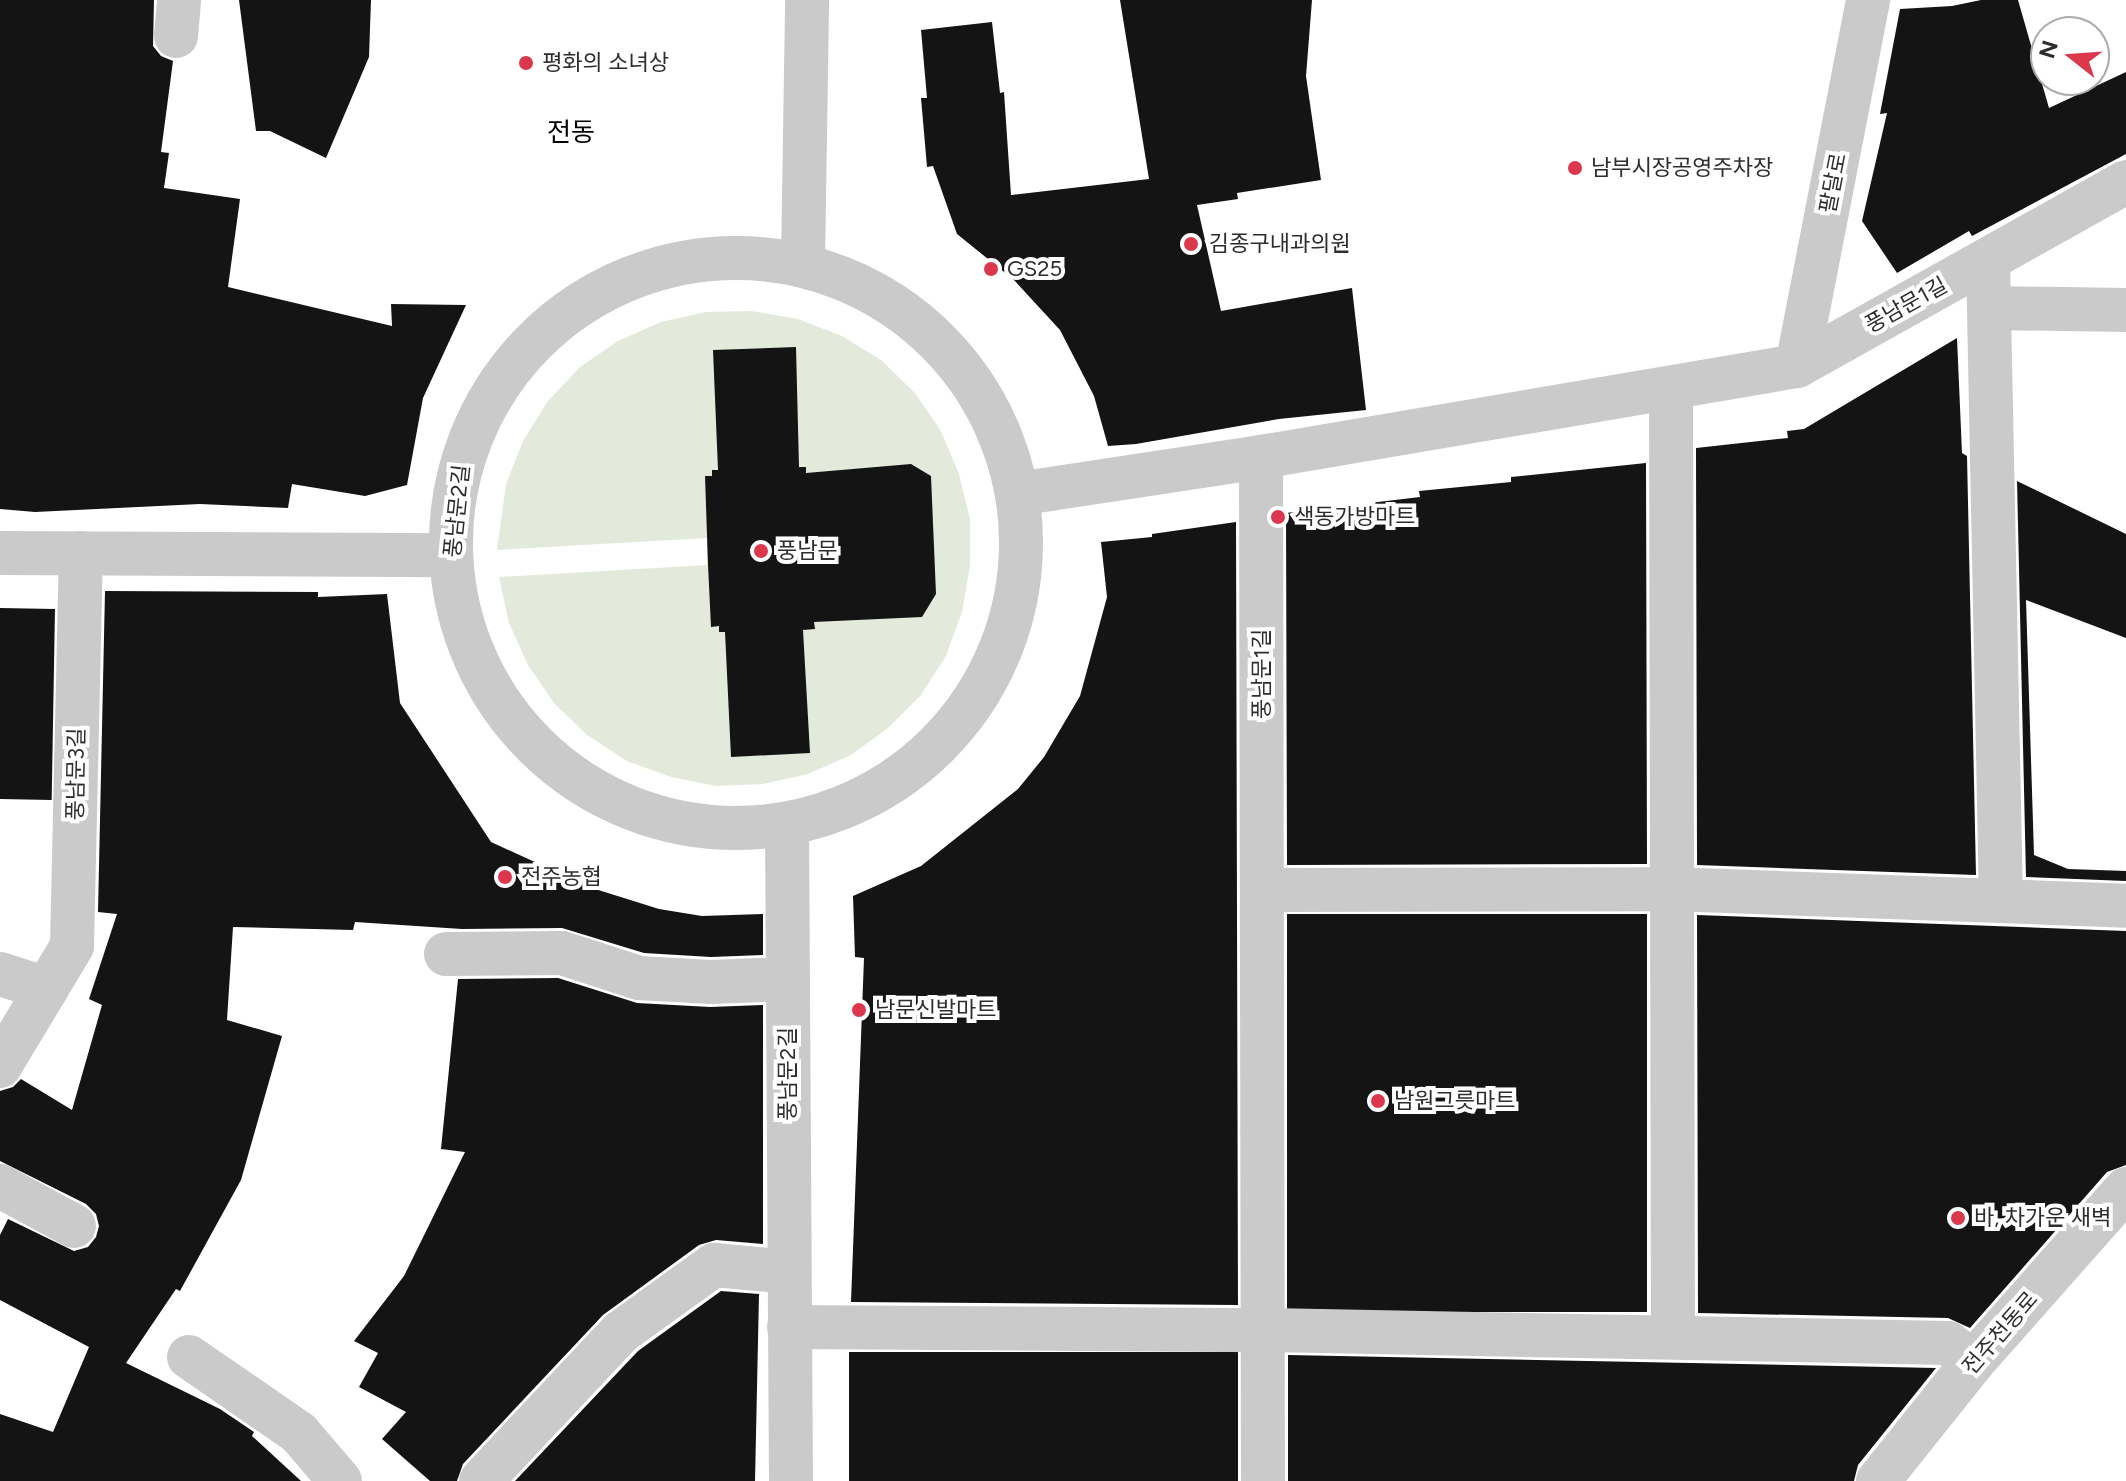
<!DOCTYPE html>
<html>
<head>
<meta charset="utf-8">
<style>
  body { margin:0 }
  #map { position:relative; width:2126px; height:1481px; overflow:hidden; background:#fff; font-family:Figtree,"Noto Sans KR",sans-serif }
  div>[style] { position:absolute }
  .green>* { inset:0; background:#e4eadb }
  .building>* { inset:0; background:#141414; transform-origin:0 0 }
  .street>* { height:44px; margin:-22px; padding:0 22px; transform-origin:22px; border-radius:22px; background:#cacaca }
  .street>.ring { margin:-22px; padding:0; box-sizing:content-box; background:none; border:44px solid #cacaca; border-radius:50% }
  .dots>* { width:22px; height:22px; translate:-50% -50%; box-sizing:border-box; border:4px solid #fff; border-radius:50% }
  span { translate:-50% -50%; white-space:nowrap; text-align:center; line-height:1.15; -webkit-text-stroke:8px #fff; paint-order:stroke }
  .poi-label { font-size:22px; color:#2d2d2d }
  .left { translate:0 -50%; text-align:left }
  .street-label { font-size:22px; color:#2d2d2d }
  .quarter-label { font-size:26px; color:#000 }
  .north { position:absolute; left:2030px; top:16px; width:80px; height:80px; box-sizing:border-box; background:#fff; border:2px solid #ababab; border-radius:50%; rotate:287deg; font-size:22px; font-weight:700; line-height:32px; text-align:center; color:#2d2d2d }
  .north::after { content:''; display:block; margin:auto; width:28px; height:36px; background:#db384e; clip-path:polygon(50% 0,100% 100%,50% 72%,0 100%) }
</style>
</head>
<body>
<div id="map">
  <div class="green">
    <i style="clip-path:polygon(752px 311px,798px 319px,842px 336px,881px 360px,915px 393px,941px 431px,959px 474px,970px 519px,970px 566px,962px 612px,946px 656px,921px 695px,888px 728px,851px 755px,808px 774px,763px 784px,716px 786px,671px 777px,627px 761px,587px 735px,554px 703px,528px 665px,509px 623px,499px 577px,707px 565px,707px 538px,497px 550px,506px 484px,523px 441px,548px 401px,580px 367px,618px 341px,661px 322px,706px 312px)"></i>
  </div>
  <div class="building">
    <i style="clip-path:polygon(0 0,154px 0,153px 46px,161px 56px,173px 61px,161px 152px,169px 153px,164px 188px,240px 199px,228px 287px,392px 326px,391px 304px,466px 305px,423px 398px,407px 485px,365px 496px,292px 484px,288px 508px,200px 504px,35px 512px,0 509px)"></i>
    <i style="clip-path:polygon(239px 0,371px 0,369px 57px,326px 158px,270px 131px,256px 131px)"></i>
    <i style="clip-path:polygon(1120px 0,1312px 0,1306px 76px,1321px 180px,1237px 193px,1238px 199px,1197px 205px,1221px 311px,1352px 288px,1366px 410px,1279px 419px,1136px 444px,1108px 446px,1094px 396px,1060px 330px,1014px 280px,957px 234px,933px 166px,927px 167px,921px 98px,927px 98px,921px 30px,992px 22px,1000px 93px,1004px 92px,1011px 195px,1149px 179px)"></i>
    <i style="clip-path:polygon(1981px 0,2018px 0,2049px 108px,2126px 72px,2126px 154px,1972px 236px,1969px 231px,1897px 273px,1862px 221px,1887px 113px,1880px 114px,1900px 9px,1952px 6px)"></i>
    <i style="clip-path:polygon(1957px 338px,1962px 453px,1967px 456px,1976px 875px,1697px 865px,1696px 448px,1788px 438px,1787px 431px,1804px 429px)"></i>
    <i style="clip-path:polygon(796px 347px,799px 467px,806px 467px,806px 473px,911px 464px,931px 476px,936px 594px,922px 617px,814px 622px,815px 629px,803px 630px,810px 753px,731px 757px,725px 632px,719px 632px,719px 626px,711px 627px,708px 565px,705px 476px,712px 476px,712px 470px,718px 470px,713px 350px)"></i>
    <i style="clip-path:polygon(1646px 463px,1647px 864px,1287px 865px,1286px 513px,1420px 497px,1419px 491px,1511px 482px,1511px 477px)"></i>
    <i style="clip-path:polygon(2017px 481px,2126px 534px,2126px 638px,2026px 600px,2034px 855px,2068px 869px,2126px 871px,2126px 881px,2026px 877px)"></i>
    <i style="clip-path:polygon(1236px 522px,1238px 1305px,851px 1302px,864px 958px,855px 957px,853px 896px,921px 866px,1018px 789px,1044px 757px,1080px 696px,1107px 597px,1101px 542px,1152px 537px,1152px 534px)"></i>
    <i style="clip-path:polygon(105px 591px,318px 592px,318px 597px,387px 594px,400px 703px,491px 842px,592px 888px,659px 909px,702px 916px,763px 914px,763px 955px,711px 957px,644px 953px,562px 928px,462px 929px,355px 922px,353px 930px,233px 927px,227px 1020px,282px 1036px,241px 1180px,180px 1291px,176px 1289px,126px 1363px,220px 1409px,254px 1432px,252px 1436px,301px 1481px,0 1481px,0 1414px,53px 1432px,89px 1347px,0 1300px,0 1235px,8px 1219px,74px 1251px,88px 1247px,96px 1237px,99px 1226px,96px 1214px,86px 1204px,0 1161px,0 1091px,13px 1087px,21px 1079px,72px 1110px,102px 1005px,89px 999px,117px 914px,98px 912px)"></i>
    <i style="left:0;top:608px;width:55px;height:191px;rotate:1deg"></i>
    <i style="left:1647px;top:914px;width:398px;height:360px;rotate:90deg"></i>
    <i style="clip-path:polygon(1697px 915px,2126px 931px,2126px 1165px,2107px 1172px,1970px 1328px,1948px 1318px,1698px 1313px)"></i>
    <i style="clip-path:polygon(558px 978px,637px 1003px,710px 1007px,763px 1005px,763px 1244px,716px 1240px,699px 1245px,603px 1315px,463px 1464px,457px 1481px,430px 1481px,382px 1439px,406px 1412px,359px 1387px,378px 1353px,354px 1341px,404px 1276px,465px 1152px,441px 1149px,458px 979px)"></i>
    <i style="clip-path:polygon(721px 1291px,759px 1294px,755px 1481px,515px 1481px,638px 1351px)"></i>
    <i style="left:849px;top:1352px;width:389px;height:129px"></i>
    <i style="clip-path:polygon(1288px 1355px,1936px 1368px,1858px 1465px,1854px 1481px,1288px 1481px)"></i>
  </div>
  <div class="street">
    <i style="left:176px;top:36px;width:36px;rotate:-85deg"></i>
    <i class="ring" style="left:451px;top:258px;width:526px;height:526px"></i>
    <i style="left:1988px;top:260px;width:640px;rotate:88.84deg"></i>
    <i style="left:803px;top:263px;width:263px;rotate:-89.1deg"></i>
    <i style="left:1989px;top:308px;width:137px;rotate:0.8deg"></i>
    <i style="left:1797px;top:366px;width:373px;rotate:-79deg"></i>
    <i style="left:1671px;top:388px;width:948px;rotate:89.88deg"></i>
    <i style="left:1261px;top:457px;width:1024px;rotate:89.89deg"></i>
    <i style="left:1017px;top:494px;width:247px;rotate:-8.6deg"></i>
    <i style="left:1261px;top:457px;width:544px;rotate:-9.64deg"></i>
    <i style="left:1797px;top:366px;width:377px;rotate:-29.2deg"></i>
    <i style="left:0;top:553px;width:449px;rotate:0.3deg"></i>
    <i style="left:787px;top:827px;width:654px;rotate:89.65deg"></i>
    <i style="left:1262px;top:890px;width:409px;rotate:-0.1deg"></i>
    <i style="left:1671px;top:889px;width:455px;rotate:2.1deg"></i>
    <i style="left:446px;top:954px;width:116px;rotate:-0.5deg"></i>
    <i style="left:562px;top:953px;width:81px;rotate:18deg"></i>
    <i style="left:639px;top:978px;width:72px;rotate:3.2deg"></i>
    <i style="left:711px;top:982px;width:76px;rotate:-2.3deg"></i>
    <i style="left:0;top:974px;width:49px;rotate:17.7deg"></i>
    <i style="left:0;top:1066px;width:140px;rotate:-59deg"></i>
    <i style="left:72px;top:946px;width:393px;rotate:-88.7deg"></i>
    <i style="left:0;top:1186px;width:84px;rotate:28.4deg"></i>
    <i style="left:789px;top:1327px;width:476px;rotate:0.4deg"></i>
    <i style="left:1265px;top:1330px;width:683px;rotate:1.09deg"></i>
    <i style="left:1948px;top:1343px;width:31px;rotate:37deg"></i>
    <i style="left:189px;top:1357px;width:134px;rotate:34.6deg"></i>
    <i style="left:299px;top:1433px;width:63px;rotate:49.5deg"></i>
    <i style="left:481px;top:1481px;width:204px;rotate:-46.8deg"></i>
    <i style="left:621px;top:1332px;width:115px;rotate:-35.8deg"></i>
    <i style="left:714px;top:1265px;width:75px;rotate:5.3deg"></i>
    <i style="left:1878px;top:1481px;width:152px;rotate:-51.4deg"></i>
    <i style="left:1973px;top:1362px;width:231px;rotate:-48.5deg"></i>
  </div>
  <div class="dots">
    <i style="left:526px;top:63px;background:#db384e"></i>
    <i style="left:1575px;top:168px;background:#db384e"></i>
    <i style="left:1191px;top:244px;background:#db384e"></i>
    <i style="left:991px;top:269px;background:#db384e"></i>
    <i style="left:1278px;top:517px;background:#db384e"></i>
    <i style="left:761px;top:551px;background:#db384e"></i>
    <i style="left:505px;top:877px;background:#db384e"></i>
    <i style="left:859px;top:1010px;background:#db384e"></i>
    <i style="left:1378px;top:1101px;background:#db384e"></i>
    <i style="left:1958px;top:1218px;background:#db384e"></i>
  </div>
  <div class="poi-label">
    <span class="left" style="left:542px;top:63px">평화의 소녀상</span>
    <span class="left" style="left:1591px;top:168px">남부시장공영주차장</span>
    <span class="left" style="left:1209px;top:244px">김종구내과의원</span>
    <span class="left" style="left:1007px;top:269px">GS25</span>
    <span class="left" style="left:1294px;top:517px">색동가방마트</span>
    <span class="left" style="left:777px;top:551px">풍남문</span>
    <span class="left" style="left:521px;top:877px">전주농협</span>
    <span class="left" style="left:875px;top:1010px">남문신발마트</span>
    <span class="left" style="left:1394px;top:1101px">남원그릇마트</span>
    <span class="left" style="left:1974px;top:1218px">바, 차가운 새벽</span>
  </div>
  <div class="street-label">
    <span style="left:1833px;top:183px;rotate:-79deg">팔달로</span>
    <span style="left:1906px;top:305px;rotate:-29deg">풍남문1길</span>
    <span style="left:457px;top:511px;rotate:-84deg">풍남문2길</span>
    <span style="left:1262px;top:674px;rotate:-90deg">풍남문1길</span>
    <span style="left:76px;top:774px;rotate:-89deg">풍남문3길</span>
    <span style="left:788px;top:1074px;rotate:-90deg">풍남문2길</span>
    <span style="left:2000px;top:1333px;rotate:-49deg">전주천동로</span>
  </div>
  <div class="quarter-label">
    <span style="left:571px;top:133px">전동</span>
  </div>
  <div class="north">N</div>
</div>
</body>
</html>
